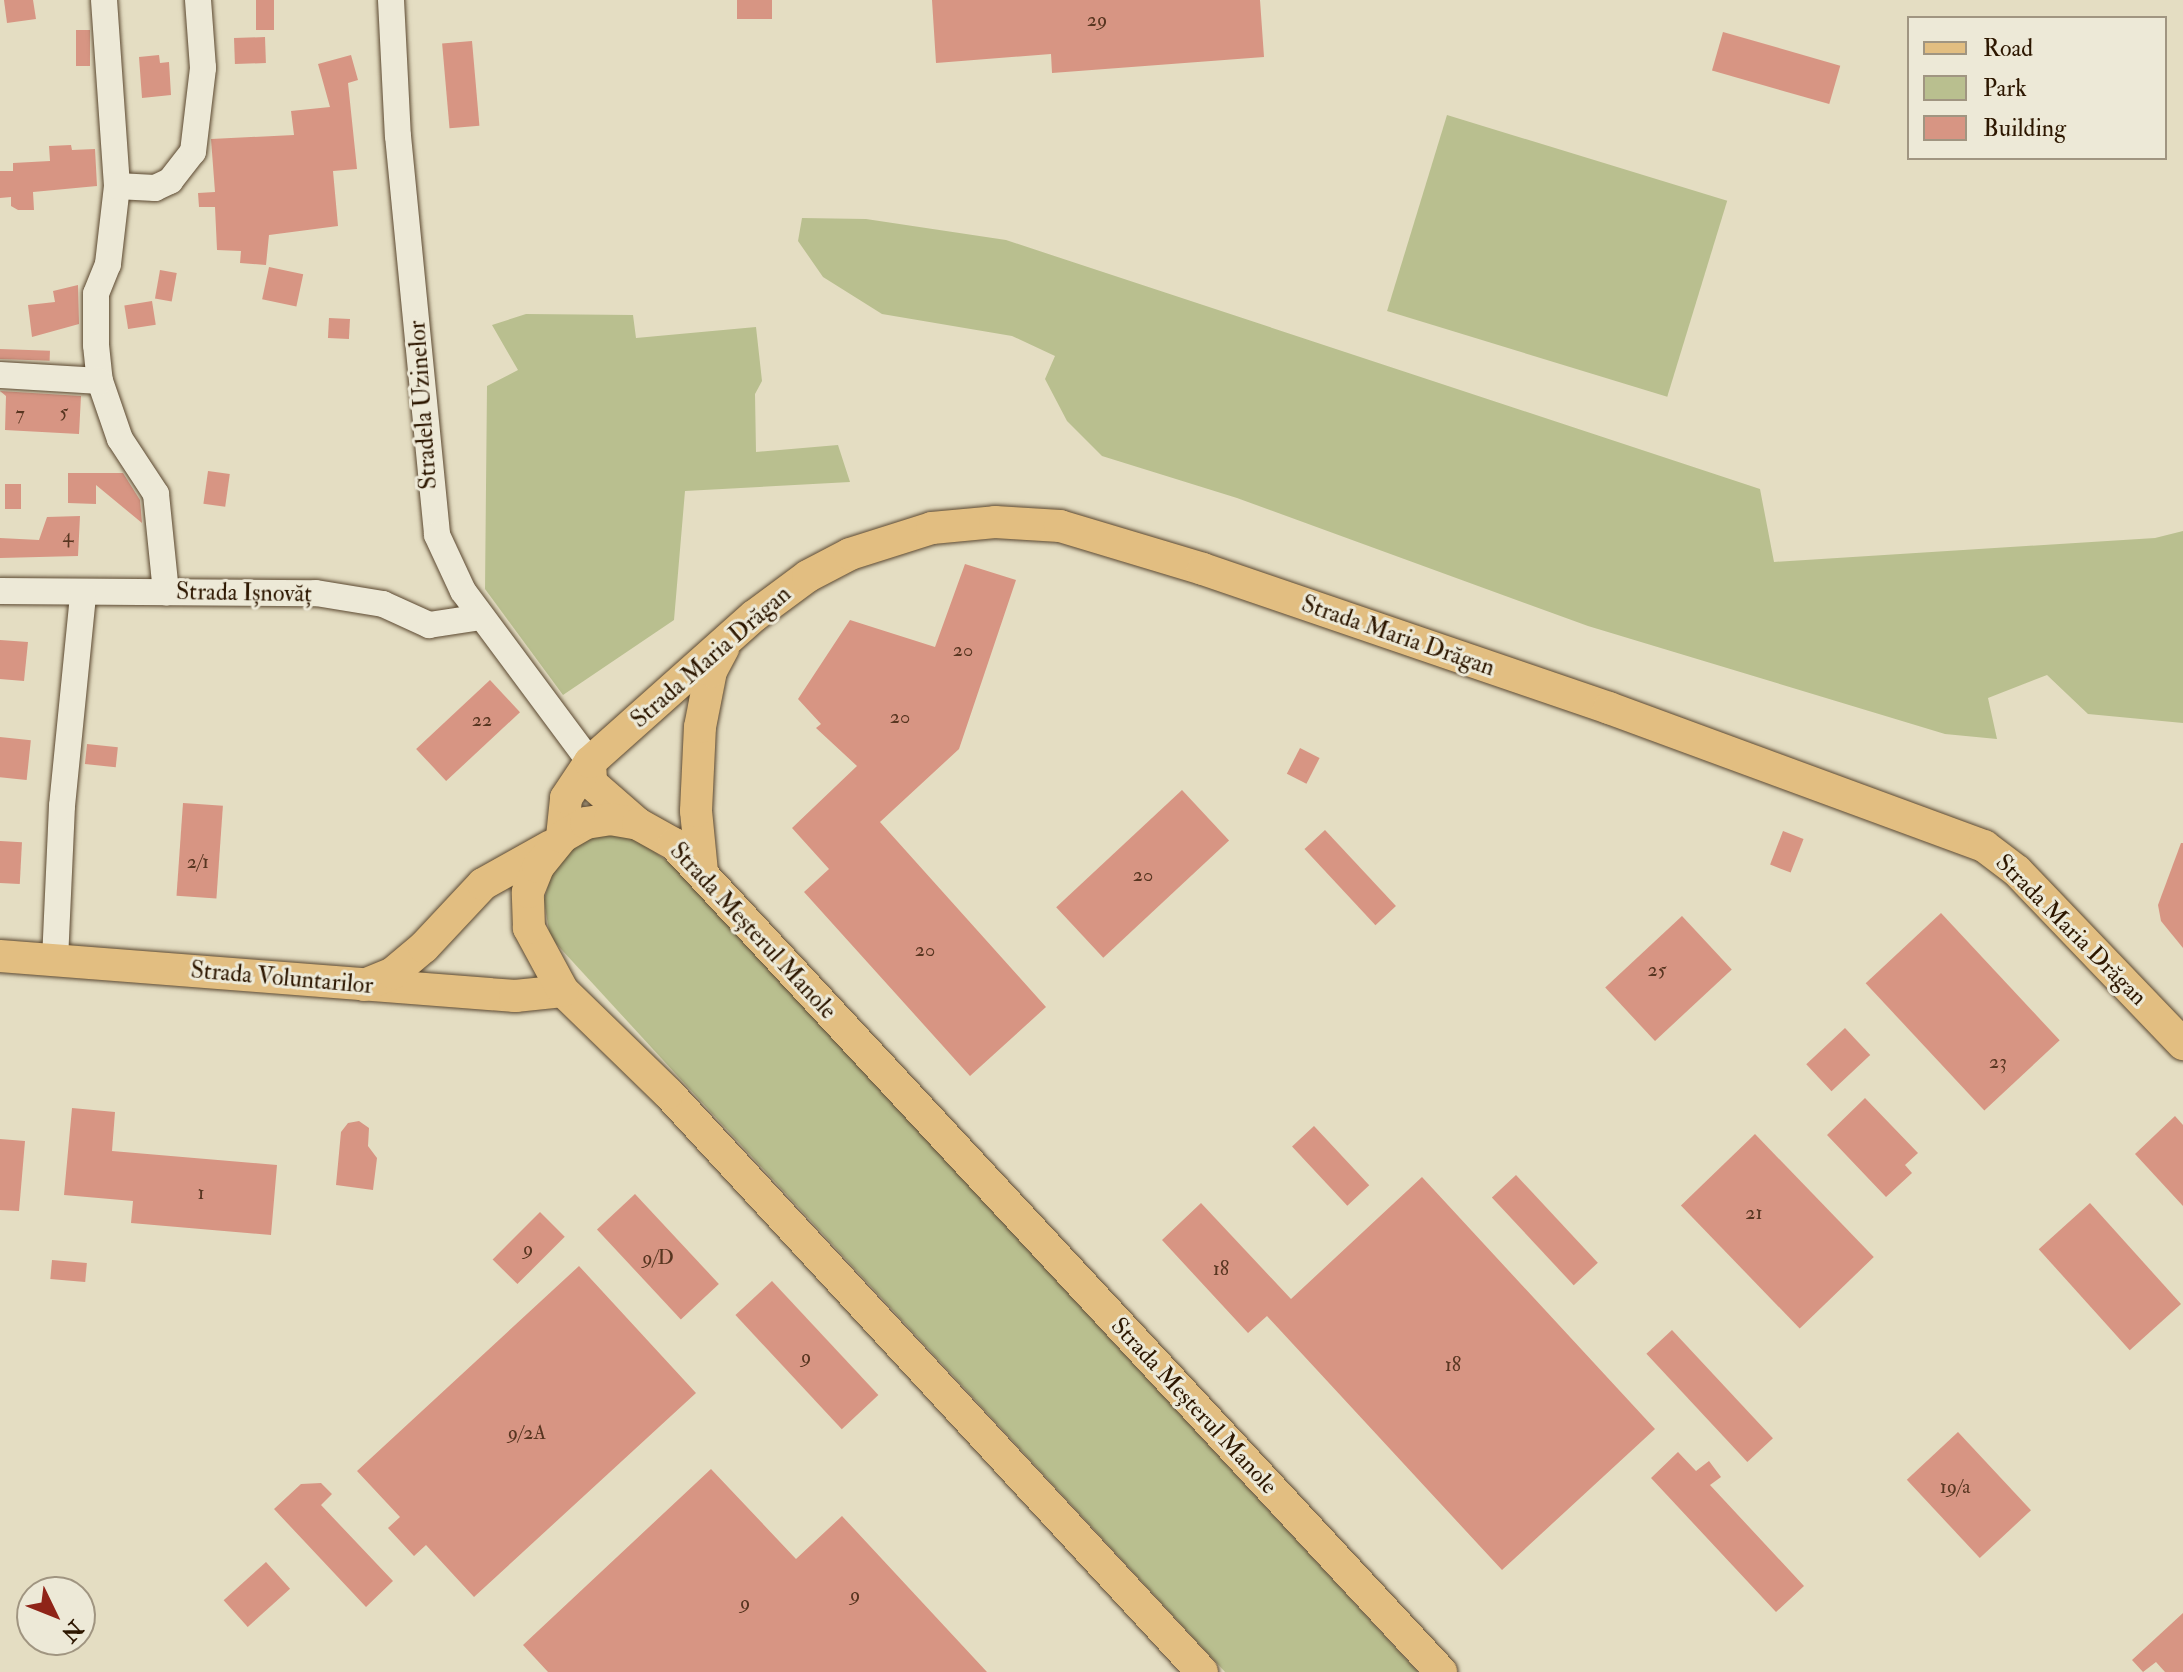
<!DOCTYPE html>
<html>
<head>
<meta charset="utf-8">
<style>
  body { margin:0 }
  #map { position:relative; width:2183px; height:1672px; overflow:hidden; background:#e4ddc2; font-family:"IM FELL Double Pica",serif }
  div>[style] { position:absolute }
  .green>* { inset:0; background:#b9bf8f; transform-origin:0 0 }
  .building>* { inset:0; background:#d79583; transform-origin:0 0 }
  .roads { filter:drop-shadow(0 0 2px #5b4830) drop-shadow(0 0 2px #5b4830) }
  .minor>* { height:26px; margin:-13px; padding:0 13px; transform-origin:13px; border-radius:13px; background:#ede9d7 }
  .major>* { height:32px; margin:-16px; padding:0 16px; transform-origin:16px; border-radius:16px; background:#e2be81 }
  span { translate:-50% -50%; white-space:nowrap; text-align:center; line-height:1.15; -webkit-text-stroke:6px #ede9d7; paint-order:stroke }
  .number-label { font-size:20px; color:#583621 }
  .number-label span { -webkit-text-stroke-width:0 }
  .street-label { font-size:24px; color:#2d1700 }
  .legend { position:absolute; left:1907px; top:16px; width:260px; height:144px; box-sizing:border-box; background:#ede9d7; border:2px solid #a09581; margin:0; padding:10px 14px; list-style:none; font-size:24px; color:#2d1700 }
  .legend li { display:flex; align-items:center; gap:16px; height:40px }
  .legend b { width:40px; border:2px solid #a09581 }
  .north { position:absolute; left:16px; top:1576px; width:80px; height:80px; box-sizing:border-box; background:#ede9d7; border:2px solid #a09581; border-radius:50%; rotate:133deg; font-size:22px; font-weight:700; line-height:32px; text-align:center; color:#2d1700 }
  .north::after { content:''; display:block; margin:auto; width:28px; height:36px; background:#8f2418; clip-path:polygon(50% 0,100% 100%,50% 72%,0 100%) }
</style>
</head>
<body>
<div id="map">
  <div class="green">
    <i style="left:1447px;top:115px;width:293px;height:205px;rotate:17deg"></i>
    <i style="clip-path:polygon(802px 218px,866px 219px,1006px 240px,1760px 489px,1774px 562px,2155px 538px,2183px 531px,2183px 723px,2088px 714px,2047px 675px,1988px 698px,1997px 739px,1945px 734px,1588px 626px,1237px 498px,1102px 456px,1067px 421px,1045px 379px,1055px 356px,1012px 336px,882px 314px,823px 277px,798px 241px)"></i>
    <i style="clip-path:polygon(526px 314px,633px 315px,636px 338px,756px 327px,762px 381px,755px 394px,756px 452px,838px 445px,850px 482px,685px 491px,674px 620px,563px 695px,485px 589px,487px 386px,518px 370px,492px 325px)"></i>
    <i style="clip-path:polygon(606px 834px,637px 839px,671px 864px,1418px 1672px,1225px 1672px,550px 937px,544px 900px,555px 862px,584px 840px)"></i>
  </div>
  <div class="building">
    <i style="clip-path:polygon(4px 0,33px 0,36px 19px,7px 23px)"></i>
    <i style="left:256px;top:0;width:18px;height:30px"></i>
    <i style="left:737px;top:0;width:35px;height:19px"></i>
    <i style="clip-path:polygon(932px 0,1260px 0,1264px 57px,1052px 73px,1051px 54px,936px 63px)"></i>
    <i style="left:76px;top:30px;width:14px;height:36px"></i>
    <i style="left:1723px;top:32px;width:122px;height:40px;rotate:16deg"></i>
    <i style="left:265px;top:37px;width:26px;height:31px;rotate:88deg"></i>
    <i style="left:472px;top:41px;width:85px;height:30px;rotate:85deg"></i>
    <i style="clip-path:polygon(159px 55px,160px 63px,169px 62px,171px 95px,142px 98px,139px 57px)"></i>
    <i style="clip-path:polygon(351px 55px,358px 80px,348px 83px,357px 169px,333px 171px,338px 226px,269px 235px,266px 265px,240px 263px,241px 251px,217px 250px,215px 207px,199px 207px,198px 193px,215px 192px,211px 139px,294px 135px,291px 111px,330px 107px,318px 64px)"></i>
    <i style="clip-path:polygon(71px 145px,72px 150px,95px 149px,97px 186px,33px 192px,34px 210px,18px 210px,11px 206px,11px 197px,0 198px,0 171px,13px 171px,13px 163px,50px 161px,49px 146px)"></i>
    <i style="left:269px;top:267px;width:35px;height:33px;rotate:12deg"></i>
    <i style="left:160px;top:270px;width:17px;height:29px;rotate:10deg"></i>
    <i style="clip-path:polygon(78px 285px,79px 324px,32px 337px,28px 305px,55px 302px,53px 291px)"></i>
    <i style="left:152px;top:301px;width:24px;height:28px;rotate:81deg"></i>
    <i style="left:329px;top:318px;width:21px;height:20px;rotate:3deg"></i>
    <i style="left:0;top:349px;width:50px;height:10px;rotate:2deg"></i>
    <i style="clip-path:polygon(0 391px,81px 396px,79px 434px,5px 430px,6px 396px)"></i>
    <i style="left:208px;top:471px;width:22px;height:33px;rotate:8deg"></i>
    <i style="clip-path:polygon(68px 473px,123px 473px,140px 500px,142px 523px,96px 485px,96px 504px,68px 503px)"></i>
    <i style="left:21px;top:484px;width:25px;height:16px;rotate:90deg"></i>
    <i style="clip-path:polygon(80px 516px,78px 556px,0 558px,0 538px,39px 540px,47px 517px)"></i>
    <i style="clip-path:polygon(965px 564px,1016px 580px,959px 749px,880px 822px,1046px 1007px,970px 1076px,804px 892px,829px 869px,792px 828px,857px 766px,816px 728px,821px 724px,798px 699px,850px 620px,935px 647px)"></i>
    <i style="clip-path:polygon(0 640px,28px 642px,24px 681px,0 679px)"></i>
    <i style="left:490px;top:680px;width:44px;height:101px;rotate:47deg"></i>
    <i style="left:0;top:737px;width:31px;height:40px;rotate:6deg"></i>
    <i style="left:87px;top:744px;width:31px;height:20px;rotate:6deg"></i>
    <i style="left:1300px;top:748px;width:22px;height:29px;rotate:27deg"></i>
    <i style="left:1182px;top:790px;width:69px;height:172px;rotate:47deg"></i>
    <i style="left:183px;top:803px;width:40px;height:93px;rotate:4deg"></i>
    <i style="left:1325px;top:830px;width:104px;height:28px;rotate:47deg"></i>
    <i style="left:1783px;top:831px;width:22px;height:36px;rotate:21deg"></i>
    <i style="left:0;top:841px;width:22px;height:42px;rotate:3deg"></i>
    <i style="clip-path:polygon(2181px 843px,2183px 843px,2183px 948px,2161px 921px,2158px 905px)"></i>
    <i style="left:1941px;top:913px;width:174px;height:103px;rotate:47deg"></i>
    <i style="left:1682px;top:916px;width:73px;height:105px;rotate:47deg"></i>
    <i style="left:1845px;top:1028px;width:37px;height:53px;rotate:47deg"></i>
    <i style="clip-path:polygon(1865px 1098px,1918px 1153px,1905px 1165px,1912px 1173px,1886px 1197px,1827px 1135px)"></i>
    <i style="clip-path:polygon(72px 1108px,115px 1112px,112px 1151px,277px 1165px,271px 1235px,131px 1223px,133px 1201px,64px 1195px)"></i>
    <i style="clip-path:polygon(2175px 1116px,2183px 1125px,2183px 1206px,2135px 1154px)"></i>
    <i style="clip-path:polygon(359px 1121px,369px 1128px,368px 1146px,377px 1158px,373px 1190px,336px 1185px,341px 1132px,348px 1123px)"></i>
    <i style="left:1314px;top:1126px;width:81px;height:30px;rotate:47deg"></i>
    <i style="left:1755px;top:1134px;width:171px;height:103px;rotate:46deg"></i>
    <i style="clip-path:polygon(0 1139px,25px 1141px,19px 1211px,0 1210px)"></i>
    <i style="left:1516px;top:1175px;width:120px;height:33px;rotate:47deg"></i>
    <i style="clip-path:polygon(1422px 1177px,1655px 1429px,1502px 1570px,1267px 1316px,1248px 1333px,1162px 1240px,1201px 1203px,1291px 1299px)"></i>
    <i style="left:635px;top:1194px;width:123px;height:52px;rotate:47deg"></i>
    <i style="left:2090px;top:1203px;width:136px;height:69px;rotate:48deg"></i>
    <i style="left:540px;top:1212px;width:35px;height:67px;rotate:45deg"></i>
    <i style="left:52px;top:1260px;width:35px;height:19px;rotate:5deg"></i>
    <i style="clip-path:polygon(579px 1266px,696px 1393px,474px 1597px,426px 1545px,414px 1556px,388px 1528px,400px 1517px,357px 1471px)"></i>
    <i style="left:772px;top:1281px;width:156px;height:50px;rotate:47deg"></i>
    <i style="left:1672px;top:1330px;width:148px;height:35px;rotate:47deg"></i>
    <i style="left:1958px;top:1432px;width:107px;height:70px;rotate:47deg"></i>
    <i style="clip-path:polygon(1678px 1452px,1696px 1471px,1709px 1461px,1721px 1477px,1710px 1485px,1804px 1586px,1776px 1612px,1651px 1478px)"></i>
    <i style="clip-path:polygon(711px 1469px,796px 1559px,842px 1516px,987px 1672px,548px 1672px,523px 1645px)"></i>
    <i style="clip-path:polygon(321px 1483px,332px 1494px,321px 1505px,393px 1581px,366px 1607px,274px 1509px,301px 1484px)"></i>
    <i style="left:266px;top:1562px;width:36px;height:57px;rotate:48deg"></i>
    <i style="clip-path:polygon(2183px 1613px,2183px 1672px,2165px 1672px,2156px 1662px,2143px 1672px,2132px 1660px)"></i>
  </div>
  <div class="roads">
    <div class="minor">
      <i style="left:104px;top:0;width:186px;rotate:86deg"></i>
      <i style="left:117px;top:186px;width:79px;rotate:96.6deg"></i>
      <i style="left:108px;top:264px;width:32px;rotate:112deg"></i>
      <i style="left:96px;top:294px;width:51px;rotate:90deg"></i>
      <i style="left:96px;top:345px;width:36px;rotate:84deg"></i>
      <i style="left:100px;top:381px;width:61px;rotate:71deg"></i>
      <i style="left:120px;top:439px;width:66px;rotate:56.8deg"></i>
      <i style="left:156px;top:494px;width:99px;rotate:84.2deg"></i>
      <i style="left:391px;top:0;width:136px;rotate:87.1deg"></i>
      <i style="left:398px;top:136px;width:401px;rotate:84.4deg"></i>
      <i style="left:437px;top:535px;width:62px;rotate:65.1deg"></i>
      <i style="left:463px;top:591px;width:213px;rotate:53.4deg"></i>
      <i style="left:117px;top:186px;width:38px;rotate:3deg"></i>
      <i style="left:155px;top:188px;width:17px;rotate:-25deg"></i>
      <i style="left:170px;top:181px;width:37px;rotate:-52deg"></i>
      <i style="left:193px;top:152px;width:85px;rotate:-83.2deg"></i>
      <i style="left:203px;top:68px;width:68px;rotate:-94.2deg"></i>
      <i style="left:0;top:375px;width:100px;rotate:3.4deg"></i>
      <i style="left:0;top:591px;width:316px;rotate:0.4deg"></i>
      <i style="left:316px;top:593px;width:68px;rotate:9.3deg"></i>
      <i style="left:383px;top:604px;width:51px;rotate:24.5deg"></i>
      <i style="left:429px;top:625px;width:53px;rotate:-8.7deg"></i>
      <i style="left:55px;top:960px;width:154px;rotate:-87.4deg"></i>
      <i style="left:62px;top:806px;width:212px;rotate:-84.3deg"></i>
    </div>
    <div class="major">
      <i style="left:590px;top:762px;width:21px;rotate:87deg"></i>
      <i style="left:591px;top:783px;width:62px;rotate:41.1deg"></i>
      <i style="left:562px;top:837px;width:39px;rotate:-84deg"></i>
      <i style="left:566px;top:798px;width:43px;rotate:-56.3deg"></i>
      <i style="left:590px;top:762px;width:220px;rotate:-41.7deg"></i>
      <i style="left:754px;top:616px;width:67px;rotate:-36.5deg"></i>
      <i style="left:808px;top:576px;width:47px;rotate:-27.6deg"></i>
      <i style="left:850px;top:554px;width:86px;rotate:-17.6deg"></i>
      <i style="left:932px;top:528px;width:63px;rotate:-5.4deg"></i>
      <i style="left:995px;top:522px;width:65px;rotate:3.5deg"></i>
      <i style="left:1060px;top:526px;width:149px;rotate:16.7deg"></i>
      <i style="left:1203px;top:569px;width:429px;rotate:18.9deg"></i>
      <i style="left:1609px;top:708px;width:400px;rotate:20.2deg"></i>
      <i style="left:1984px;top:846px;width:41px;rotate:37.1deg"></i>
      <i style="left:2017px;top:871px;width:240px;rotate:46.2deg"></i>
      <i style="left:702px;top:872px;width:61px;rotate:-95.6deg"></i>
      <i style="left:696px;top:811px;width:84px;rotate:-87.3deg"></i>
      <i style="left:700px;top:727px;width:57px;rotate:-78.9deg"></i>
      <i style="left:711px;top:671px;width:26px;rotate:-62deg"></i>
      <i style="left:0;top:956px;width:517px;rotate:4.44deg"></i>
      <i style="left:515px;top:996px;width:48px;rotate:-5.9deg"></i>
      <i style="left:364px;top:985px;width:31px;rotate:-22deg"></i>
      <i style="left:393px;top:973px;width:40px;rotate:-40deg"></i>
      <i style="left:424px;top:947px;width:86px;rotate:-46.9deg"></i>
      <i style="left:483px;top:884px;width:78px;rotate:-29.2deg"></i>
      <i style="left:1202px;top:1672px;width:788px;rotate:-132.68deg"></i>
      <i style="left:668px;top:1093px;width:146px;rotate:-135.8deg"></i>
      <i style="left:563px;top:991px;width:72px;rotate:-118.4deg"></i>
      <i style="left:529px;top:928px;width:36px;rotate:-92deg"></i>
      <i style="left:528px;top:892px;width:27px;rotate:-68deg"></i>
      <i style="left:538px;top:867px;width:38px;rotate:-51deg"></i>
      <i style="left:562px;top:837px;width:28px;rotate:-30deg"></i>
      <i style="left:586px;top:823px;width:24px;rotate:-9deg"></i>
      <i style="left:610px;top:819px;width:28px;rotate:10deg"></i>
      <i style="left:638px;top:824px;width:41px;rotate:29.1deg"></i>
      <i style="left:674px;top:844px;width:1129px;rotate:47.19deg"></i>
    </div>
  </div>
  <div class="number-label">
    <span style="left:1097px;top:19px">29</span>
    <span style="left:64px;top:411px">5</span>
    <span style="left:20px;top:413px">7</span>
    <span style="left:68px;top:535px">4</span>
    <span style="left:963px;top:649px">20</span>
    <span style="left:900px;top:716px">20</span>
    <span style="left:482px;top:719px">22</span>
    <span style="left:198px;top:861px">2/1</span>
    <span style="left:1143px;top:874px">20</span>
    <span style="left:925px;top:949px">20</span>
    <span style="left:1657px;top:969px">25</span>
    <span style="left:1998px;top:1061px">23</span>
    <span style="left:201px;top:1192px">1</span>
    <span style="left:1754px;top:1212px">21</span>
    <span style="left:528px;top:1248px">9</span>
    <span style="left:658px;top:1257px">9/D</span>
    <span style="left:1221px;top:1268px">18</span>
    <span style="left:806px;top:1356px">9</span>
    <span style="left:1453px;top:1364px">18</span>
    <span style="left:527px;top:1432px">9/2A</span>
    <span style="left:1955px;top:1486px">19/a</span>
    <span style="left:855px;top:1594px">9</span>
    <span style="left:745px;top:1602px">9</span>
  </div>
  <div class="street-label">
    <span style="left:423px;top:405px;rotate:-94deg">Stradela Uzinelor</span>
    <span style="left:244px;top:593px;rotate:1deg">Strada Ișnovăț</span>
    <span style="left:1398px;top:636px;rotate:19deg">Strada Maria Drăgan</span>
    <span style="left:711px;top:657px;rotate:-41deg">Strada Maria Drăgan</span>
    <span style="left:2071px;top:930px;rotate:45deg">Strada Maria Drăgan</span>
    <span style="left:753px;top:931px;rotate:47deg">Strada Meșterul Manole</span>
    <span style="left:282px;top:978px;rotate:5deg">Strada Voluntarilor</span>
    <span style="left:1194px;top:1406px;rotate:47deg">Strada Meșterul Manole</span>
  </div>
  <ul class="legend">
  <li><b style="height:10px;background:#e2be81"></b>Road</li>
  <li><b style="height:22px;background:#b9bf8f"></b>Park</li>
  <li><b style="height:22px;background:#d79583"></b>Building</li>
  </ul>
  <div class="north">N</div>
</div>
</body>
</html>
